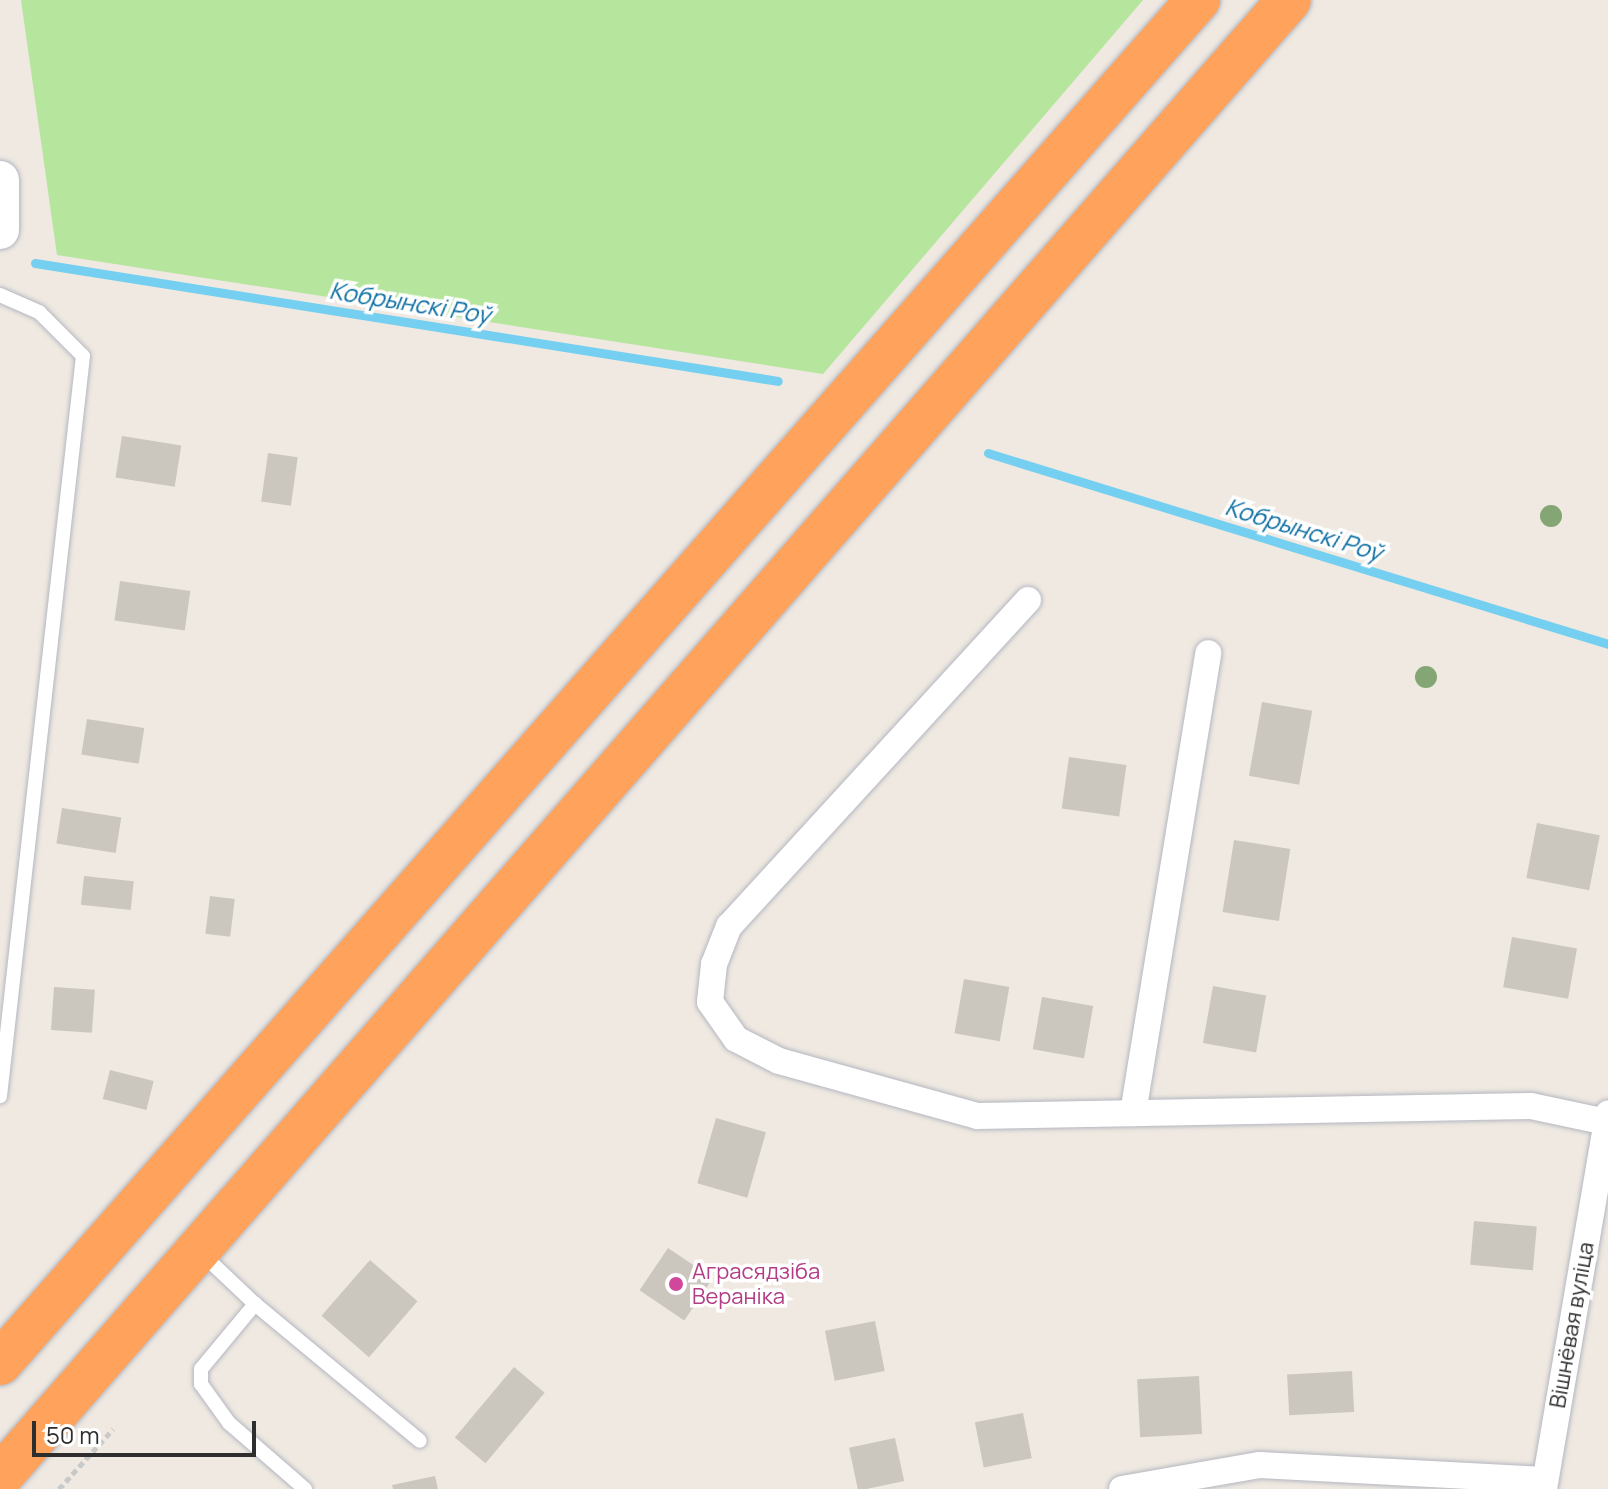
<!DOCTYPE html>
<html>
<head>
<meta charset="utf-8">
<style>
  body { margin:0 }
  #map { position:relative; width:1608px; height:1489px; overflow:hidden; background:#efe9e1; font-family:Manrope,sans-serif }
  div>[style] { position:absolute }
  .green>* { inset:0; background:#b6e59e }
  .stream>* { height:9px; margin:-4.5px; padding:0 4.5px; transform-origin:4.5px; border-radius:4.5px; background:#75cff0 }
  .building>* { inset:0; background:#cbc7bf; transform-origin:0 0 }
  .path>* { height:5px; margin-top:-2.5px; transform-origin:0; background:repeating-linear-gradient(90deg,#c9c9c9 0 6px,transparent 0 10px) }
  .roads { filter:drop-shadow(0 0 2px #b4b7c1) drop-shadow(0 0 2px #b4b7c1) }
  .lane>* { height:14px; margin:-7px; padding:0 7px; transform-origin:7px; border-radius:7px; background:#fff }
  .street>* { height:26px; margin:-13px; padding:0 13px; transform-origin:13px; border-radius:13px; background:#fff }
  .secondary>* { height:38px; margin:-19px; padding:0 19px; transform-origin:19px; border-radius:19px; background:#fff }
  .highway>* { height:44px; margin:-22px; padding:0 22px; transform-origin:22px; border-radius:22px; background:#ffa35c }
  .trees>* { width:22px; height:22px; margin:-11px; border-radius:50%; background:#84a574 }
  .dots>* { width:22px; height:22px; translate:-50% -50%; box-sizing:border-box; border:4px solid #fff; border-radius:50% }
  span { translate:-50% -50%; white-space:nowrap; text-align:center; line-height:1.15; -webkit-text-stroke:7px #fff; paint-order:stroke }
  .hotel-label { font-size:22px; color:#b23c85 }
  .left { translate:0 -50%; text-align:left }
  .street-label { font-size:22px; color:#2e2e2e }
  .water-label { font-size:24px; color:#0d6fa3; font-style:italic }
  .scale { position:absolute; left:32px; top:1421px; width:224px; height:36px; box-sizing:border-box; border:4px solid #2e2e2e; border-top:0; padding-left:10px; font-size:24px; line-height:28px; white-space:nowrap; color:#2e2e2e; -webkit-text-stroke:6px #fff; paint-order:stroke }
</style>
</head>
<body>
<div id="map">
  <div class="green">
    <i style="clip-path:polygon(21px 0,1143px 0,823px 374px,57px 255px)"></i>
  </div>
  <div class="stream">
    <i style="left:35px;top:263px;width:752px;rotate:9.02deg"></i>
    <i style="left:988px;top:453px;width:649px;rotate:17.12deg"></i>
  </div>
  <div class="building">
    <i style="left:122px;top:436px;width:60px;height:42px;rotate:9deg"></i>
    <i style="left:268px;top:453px;width:30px;height:49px;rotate:8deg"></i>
    <i style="left:120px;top:581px;width:71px;height:40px;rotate:8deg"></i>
    <i style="left:1262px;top:702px;width:51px;height:75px;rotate:10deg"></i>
    <i style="left:87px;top:719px;width:58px;height:36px;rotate:9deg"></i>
    <i style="left:1069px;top:757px;width:58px;height:52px;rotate:8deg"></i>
    <i style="left:62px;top:808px;width:60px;height:36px;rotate:9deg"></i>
    <i style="left:1537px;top:823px;width:64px;height:56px;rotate:11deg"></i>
    <i style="left:1234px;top:840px;width:57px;height:73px;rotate:9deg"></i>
    <i style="left:84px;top:876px;width:50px;height:29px;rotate:6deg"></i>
    <i style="left:210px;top:896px;width:25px;height:38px;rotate:7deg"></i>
    <i style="left:1512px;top:937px;width:66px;height:51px;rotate:10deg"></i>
    <i style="left:964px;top:979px;width:46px;height:55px;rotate:10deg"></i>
    <i style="left:1213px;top:986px;width:54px;height:58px;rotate:10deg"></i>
    <i style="left:54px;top:987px;width:41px;height:43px;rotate:4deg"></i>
    <i style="left:1042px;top:997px;width:52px;height:53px;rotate:10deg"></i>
    <i style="left:110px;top:1070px;width:45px;height:30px;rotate:14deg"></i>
    <i style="left:716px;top:1118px;width:52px;height:68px;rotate:16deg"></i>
    <i style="left:1474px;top:1221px;width:63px;height:44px;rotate:5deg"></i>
    <i style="left:668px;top:1248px;width:54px;height:51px;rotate:34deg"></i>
    <i style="left:370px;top:1260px;width:63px;height:74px;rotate:41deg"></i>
    <i style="left:875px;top:1321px;width:51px;height:51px;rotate:79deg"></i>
    <i style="left:514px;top:1367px;width:40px;height:92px;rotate:40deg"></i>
    <i style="left:1352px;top:1371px;width:41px;height:65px;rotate:87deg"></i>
    <i style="left:1199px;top:1376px;width:58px;height:62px;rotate:87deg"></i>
    <i style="left:1023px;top:1413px;width:46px;height:49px;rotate:79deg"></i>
    <i style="left:895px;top:1438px;width:44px;height:47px;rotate:78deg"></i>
    <i style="clip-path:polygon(435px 1476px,438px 1489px,393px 1489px,392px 1485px)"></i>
  </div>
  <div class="path">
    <i style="left:59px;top:1489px;width:81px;rotate:-48deg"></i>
  </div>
  <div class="roads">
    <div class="lane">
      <i style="left:0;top:295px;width:43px;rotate:23.6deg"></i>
      <i style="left:39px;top:312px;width:62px;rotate:45deg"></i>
      <i style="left:83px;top:356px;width:745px;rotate:96.4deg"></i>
      <i style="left:200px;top:1252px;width:76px;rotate:43.4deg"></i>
      <i style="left:305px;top:1489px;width:101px;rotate:-139deg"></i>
      <i style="left:229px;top:1423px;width:48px;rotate:-125.7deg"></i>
      <i style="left:201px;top:1384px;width:15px;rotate:-90deg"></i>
      <i style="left:201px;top:1369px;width:85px;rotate:-50.3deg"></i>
      <i style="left:255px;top:1304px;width:214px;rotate:39.7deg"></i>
    </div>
    <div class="street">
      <i style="left:1028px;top:600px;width:442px;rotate:132.5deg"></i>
      <i style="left:729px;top:926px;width:41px;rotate:111.5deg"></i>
      <i style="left:714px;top:964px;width:38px;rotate:96deg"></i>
      <i style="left:710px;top:1002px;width:45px;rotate:54.9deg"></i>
      <i style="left:736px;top:1039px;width:48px;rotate:27.1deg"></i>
      <i style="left:779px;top:1061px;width:205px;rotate:15.5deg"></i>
      <i style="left:977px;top:1116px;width:554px;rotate:-1.03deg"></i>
      <i style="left:1531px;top:1106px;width:77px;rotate:12deg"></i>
      <i style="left:1133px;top:1113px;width:466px;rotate:-80.7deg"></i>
      <i style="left:1122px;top:1489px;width:140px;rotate:-9.9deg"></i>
      <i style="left:1260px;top:1465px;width:285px;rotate:3deg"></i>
      <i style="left:1544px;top:1489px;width:381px;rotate:-80.3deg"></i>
    </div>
    <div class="secondary">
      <i style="left:0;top:180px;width:50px;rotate:90deg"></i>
    </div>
    <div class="highway">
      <i style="left:0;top:1363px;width:1815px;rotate:-48.69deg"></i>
      <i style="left:0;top:1477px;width:1960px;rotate:-48.89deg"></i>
    </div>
  </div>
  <div class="trees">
    <i style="left:1551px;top:516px"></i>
    <i style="left:1426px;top:677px"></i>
  </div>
  <div class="dots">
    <i style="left:676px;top:1284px;background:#d1479c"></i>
  </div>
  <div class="hotel-label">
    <span class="left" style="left:692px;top:1284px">Аграсядзіба<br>Вераніка</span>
  </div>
  <div class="street-label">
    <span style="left:1572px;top:1325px;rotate:-80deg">Вішнёвая вуліца</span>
  </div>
  <div class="water-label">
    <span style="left:410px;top:302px;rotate:9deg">Кобрынскі Роў</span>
    <span style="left:1304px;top:529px;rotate:17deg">Кобрынскі Роў</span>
  </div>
  <div class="scale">50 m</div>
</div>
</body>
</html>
